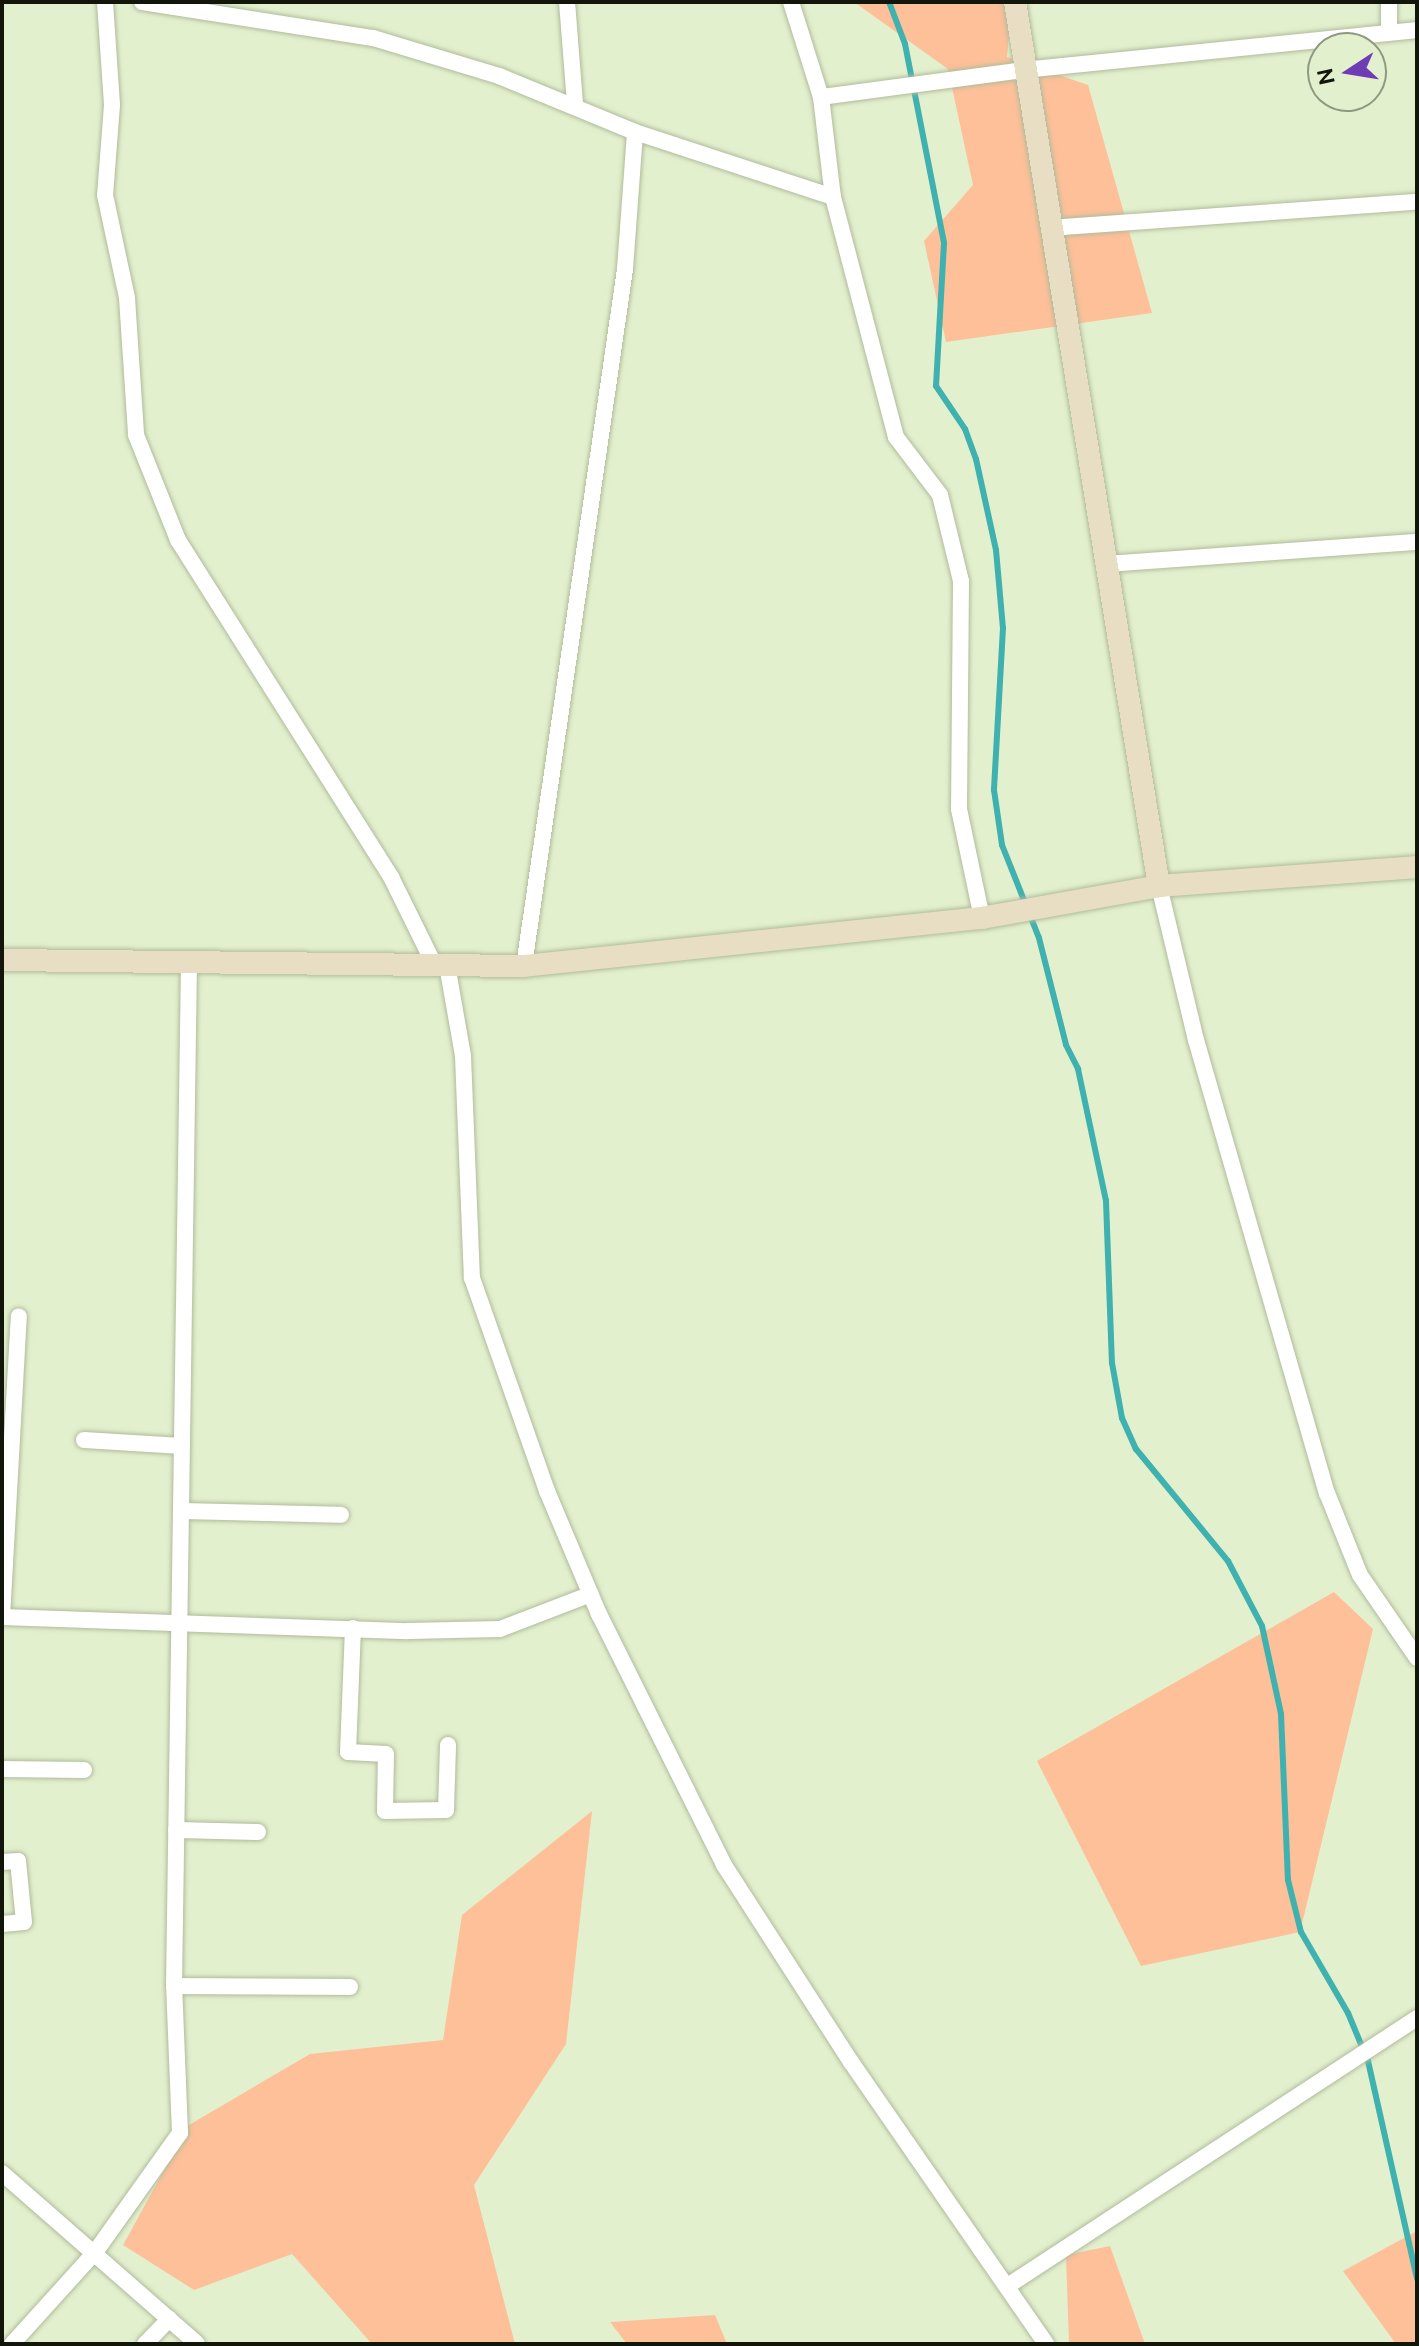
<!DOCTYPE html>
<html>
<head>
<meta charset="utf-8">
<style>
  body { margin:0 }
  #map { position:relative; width:1419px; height:2346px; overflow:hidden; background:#e3f0ce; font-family:Ubuntu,sans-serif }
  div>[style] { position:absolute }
  .green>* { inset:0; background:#fdc099 }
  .stream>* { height:6px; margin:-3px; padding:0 3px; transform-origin:3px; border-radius:3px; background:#3fb1af }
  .roads { filter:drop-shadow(0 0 2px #b0bb9b) drop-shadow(0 0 2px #b0bb9b) }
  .street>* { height:16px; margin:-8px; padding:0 8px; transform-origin:8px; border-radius:8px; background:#fff }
  .secondary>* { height:22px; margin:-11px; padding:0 11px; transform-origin:11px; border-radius:11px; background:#e7dec4 }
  span { translate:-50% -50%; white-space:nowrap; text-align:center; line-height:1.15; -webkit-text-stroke:8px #e3f0ce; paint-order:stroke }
  .frame { position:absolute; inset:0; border:4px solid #11150a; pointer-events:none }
  .north { position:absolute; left:1307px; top:32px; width:80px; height:80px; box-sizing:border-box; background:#e3f0ce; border:2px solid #8f9880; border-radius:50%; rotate:258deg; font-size:22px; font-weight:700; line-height:32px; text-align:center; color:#11150a }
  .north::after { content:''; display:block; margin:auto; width:28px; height:36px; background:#6e3cb3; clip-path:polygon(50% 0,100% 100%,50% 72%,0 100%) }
</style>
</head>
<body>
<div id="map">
  <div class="green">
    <i style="clip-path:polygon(854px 2px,1012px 2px,1007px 57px,1088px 85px,1152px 313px,946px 342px,924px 241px,973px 185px,948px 69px)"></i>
    <i style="clip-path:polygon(1334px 1592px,1373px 1629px,1300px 1932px,1141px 1966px,1037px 1761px)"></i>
    <i style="clip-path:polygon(592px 1811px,566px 2044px,474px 2185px,515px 2344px,372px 2344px,292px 2254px,194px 2290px,123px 2245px,189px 2125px,310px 2054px,443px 2040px,462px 1915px)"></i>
    <i style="clip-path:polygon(1417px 2231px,1417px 2344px,1396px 2344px,1343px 2271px)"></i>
    <i style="clip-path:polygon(1110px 2246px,1145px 2344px,1069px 2344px,1066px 2255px)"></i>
    <i style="clip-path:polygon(715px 2315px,727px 2344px,627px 2344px,610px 2322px)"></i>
  </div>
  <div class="stream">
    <i style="left:889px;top:2px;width:45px;rotate:69.1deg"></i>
    <i style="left:905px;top:44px;width:203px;rotate:78.9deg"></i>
    <i style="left:944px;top:243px;width:143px;rotate:93.2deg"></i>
    <i style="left:936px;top:386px;width:52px;rotate:56deg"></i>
    <i style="left:965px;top:429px;width:32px;rotate:70deg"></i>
    <i style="left:976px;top:459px;width:93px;rotate:77.6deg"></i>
    <i style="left:996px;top:550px;width:78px;rotate:84.9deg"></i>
    <i style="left:1003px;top:628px;width:162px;rotate:93.2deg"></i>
    <i style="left:994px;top:790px;width:56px;rotate:81.7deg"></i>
    <i style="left:1002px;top:845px;width:100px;rotate:68.3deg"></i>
    <i style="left:1039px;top:938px;width:110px;rotate:75.8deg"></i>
    <i style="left:1066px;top:1045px;width:27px;rotate:63deg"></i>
    <i style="left:1078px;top:1069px;width:135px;rotate:78deg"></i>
    <i style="left:1106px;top:1201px;width:162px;rotate:87.9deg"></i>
    <i style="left:1112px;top:1363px;width:56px;rotate:79.7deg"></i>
    <i style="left:1122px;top:1418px;width:34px;rotate:66deg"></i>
    <i style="left:1136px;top:1449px;width:145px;rotate:50.6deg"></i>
    <i style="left:1228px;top:1561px;width:73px;rotate:62.4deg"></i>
    <i style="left:1262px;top:1626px;width:90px;rotate:77.8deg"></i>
    <i style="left:1281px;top:1714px;width:166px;rotate:87.6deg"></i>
    <i style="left:1288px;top:1880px;width:54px;rotate:76deg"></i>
    <i style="left:1301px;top:1932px;width:94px;rotate:59.9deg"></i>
    <i style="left:1348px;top:2013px;width:52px;rotate:67.4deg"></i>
    <i style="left:1368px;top:2061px;width:223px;rotate:77.3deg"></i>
  </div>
  <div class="roads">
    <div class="street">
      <i style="left:105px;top:2px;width:103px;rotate:86.1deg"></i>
      <i style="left:112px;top:105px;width:90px;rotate:94.4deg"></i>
      <i style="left:105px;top:195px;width:105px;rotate:77.9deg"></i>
      <i style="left:127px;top:298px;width:137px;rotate:86.2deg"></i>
      <i style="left:136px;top:435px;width:113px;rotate:68.2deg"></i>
      <i style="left:178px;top:540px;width:399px;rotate:57.7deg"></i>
      <i style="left:391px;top:877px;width:97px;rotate:63.7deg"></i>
      <i style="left:142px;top:2px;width:234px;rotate:8.9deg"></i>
      <i style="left:373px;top:38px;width:132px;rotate:16.8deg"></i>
      <i style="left:499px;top:76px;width:147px;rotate:22.4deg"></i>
      <i style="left:635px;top:132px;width:208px;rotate:18.2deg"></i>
      <i style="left:567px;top:2px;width:101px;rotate:85.5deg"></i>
      <i style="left:791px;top:2px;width:100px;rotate:72.5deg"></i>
      <i style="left:821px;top:97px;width:101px;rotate:83.2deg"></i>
      <i style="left:833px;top:197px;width:248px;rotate:75.3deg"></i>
      <i style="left:896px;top:437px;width:73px;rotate:52.8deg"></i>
      <i style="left:940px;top:495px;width:89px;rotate:76.3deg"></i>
      <i style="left:961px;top:581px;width:228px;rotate:90.5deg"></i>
      <i style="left:959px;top:809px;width:111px;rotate:78.1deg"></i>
      <i style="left:1389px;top:2px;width:30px;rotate:90deg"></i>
      <i style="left:821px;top:97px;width:205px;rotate:-7.6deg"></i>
      <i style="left:1024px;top:70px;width:395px;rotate:-5.8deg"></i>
      <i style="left:1050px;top:228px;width:368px;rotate:-4.1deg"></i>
      <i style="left:1107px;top:564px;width:311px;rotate:-4.1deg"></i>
      <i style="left:1159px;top:886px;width:158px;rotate:76.5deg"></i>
      <i style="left:1196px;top:1040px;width:472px;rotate:73.9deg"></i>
      <i style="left:1327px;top:1493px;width:88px;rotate:68.1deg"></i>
      <i style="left:1360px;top:1575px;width:101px;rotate:55.5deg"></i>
      <i style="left:447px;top:965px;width:92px;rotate:80deg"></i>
      <i style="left:463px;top:1056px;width:222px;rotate:87.7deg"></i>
      <i style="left:472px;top:1278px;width:226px;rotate:70.6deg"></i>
      <i style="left:547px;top:1491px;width:134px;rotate:67.1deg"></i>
      <i style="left:599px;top:1614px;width:280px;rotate:63.5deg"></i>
      <i style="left:724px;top:1865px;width:234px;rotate:57.2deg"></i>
      <i style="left:851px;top:2062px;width:343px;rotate:55.3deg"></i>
      <i style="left:524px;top:966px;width:704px;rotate:-81.75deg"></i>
      <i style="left:625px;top:269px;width:137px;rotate:-85.8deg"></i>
      <i style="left:84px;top:1440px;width:98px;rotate:3.5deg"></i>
      <i style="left:181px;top:1511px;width:160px;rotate:1.4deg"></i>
      <i style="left:2px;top:1617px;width:406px;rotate:2deg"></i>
      <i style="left:408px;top:1631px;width:92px;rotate:-1.2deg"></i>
      <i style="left:500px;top:1629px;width:97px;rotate:-21deg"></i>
      <i style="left:2px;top:1617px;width:301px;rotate:-86.8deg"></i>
      <i style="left:353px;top:1628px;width:124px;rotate:92.3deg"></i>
      <i style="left:348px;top:1752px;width:38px;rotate:3deg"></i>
      <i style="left:386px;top:1754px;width:57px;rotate:91deg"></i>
      <i style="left:385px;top:1811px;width:61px;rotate:-0.9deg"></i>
      <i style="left:446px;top:1810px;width:65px;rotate:-88.2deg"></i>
      <i style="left:2px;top:1769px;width:82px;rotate:0.7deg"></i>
      <i style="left:176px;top:1830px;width:82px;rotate:1.4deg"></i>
      <i style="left:2px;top:1862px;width:16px;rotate:-4deg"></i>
      <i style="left:18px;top:1861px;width:61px;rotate:84.4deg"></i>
      <i style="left:24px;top:1922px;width:22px;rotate:175deg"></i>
      <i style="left:174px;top:1986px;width:176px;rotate:0.3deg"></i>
      <i style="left:2px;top:2173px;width:259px;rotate:41.2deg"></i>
      <i style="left:1009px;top:2285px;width:488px;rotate:-33.2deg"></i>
      <i style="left:12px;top:2344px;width:125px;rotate:-47.9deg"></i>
      <i style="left:96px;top:2251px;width:145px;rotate:-54.6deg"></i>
      <i style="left:180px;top:2133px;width:147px;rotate:-92.3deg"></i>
      <i style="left:174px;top:1986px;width:1026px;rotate:-89.16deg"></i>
      <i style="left:145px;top:2344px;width:35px;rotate:-46deg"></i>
    </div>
    <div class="secondary">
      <i style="left:1015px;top:2px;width:896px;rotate:80.75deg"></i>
      <i style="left:2px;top:960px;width:522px;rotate:0.66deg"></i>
      <i style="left:524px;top:966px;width:461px;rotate:-6deg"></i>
      <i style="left:982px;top:918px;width:180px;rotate:-10.2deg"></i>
      <i style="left:1159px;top:886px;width:259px;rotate:-4.2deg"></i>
    </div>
  </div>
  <div class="frame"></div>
  <div class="north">N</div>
</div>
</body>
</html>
